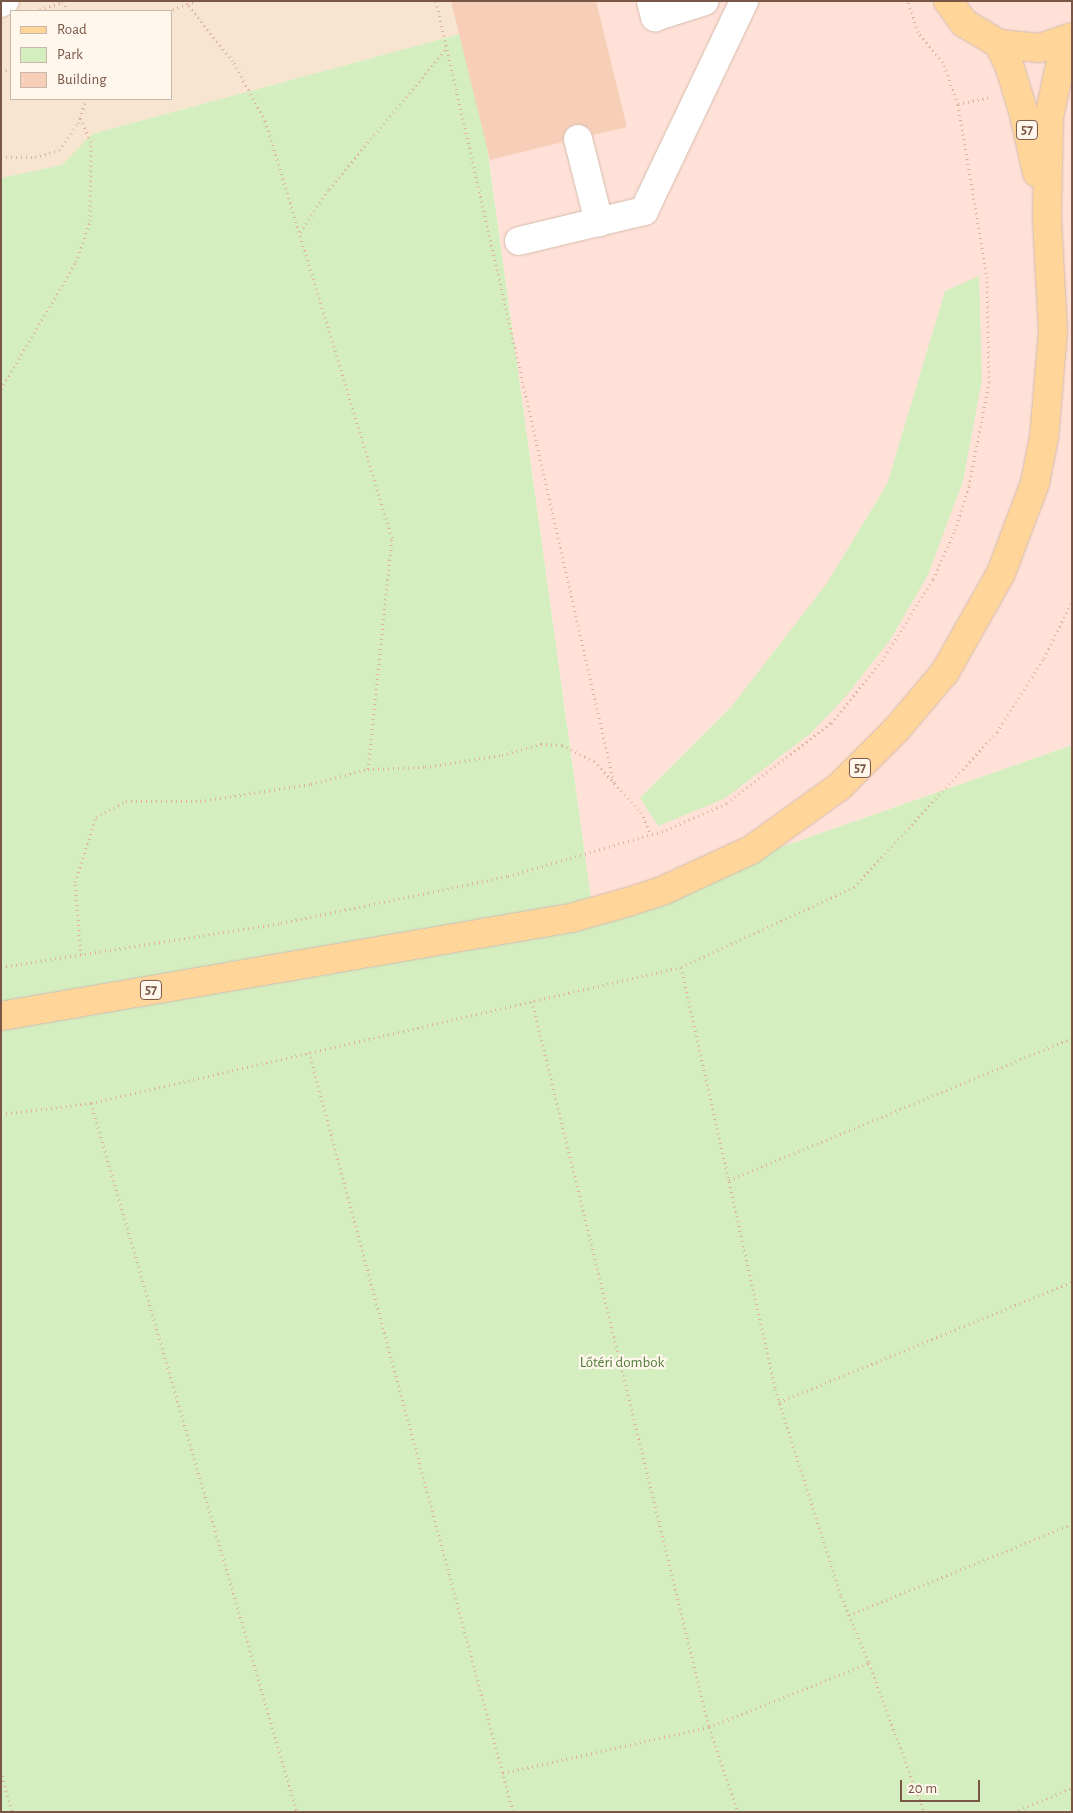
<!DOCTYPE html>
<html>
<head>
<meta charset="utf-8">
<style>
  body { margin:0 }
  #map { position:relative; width:1073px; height:1813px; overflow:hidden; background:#fff3e3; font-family:"Alegreya Sans",sans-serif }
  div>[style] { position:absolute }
  .residential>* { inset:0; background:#f7e4d1 }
  .commercial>* { inset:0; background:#ffe1d7 }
  .green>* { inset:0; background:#d4eec0 }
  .building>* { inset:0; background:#f7cfb8 }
  .path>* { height:3px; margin-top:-1.5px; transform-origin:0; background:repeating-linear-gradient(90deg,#dcb29b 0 1px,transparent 0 5px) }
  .roads { filter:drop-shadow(0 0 1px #d4bbab) drop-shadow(0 0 1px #d4bbab) }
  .minor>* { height:28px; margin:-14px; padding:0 14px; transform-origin:14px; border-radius:14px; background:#fff }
  .major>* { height:28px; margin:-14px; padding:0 14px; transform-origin:14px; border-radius:14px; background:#ffd59a }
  span { translate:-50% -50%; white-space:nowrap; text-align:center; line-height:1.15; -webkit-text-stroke:4.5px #fff7ec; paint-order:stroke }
  .shield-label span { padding:1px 4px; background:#fff7ec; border:1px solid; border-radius:4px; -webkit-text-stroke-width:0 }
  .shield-label { font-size:14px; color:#7a5646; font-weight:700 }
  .park-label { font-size:15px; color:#507b3a }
  .frame { position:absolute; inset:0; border:2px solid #7a5646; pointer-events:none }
  .legend { position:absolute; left:10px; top:10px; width:162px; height:90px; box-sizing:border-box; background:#fff7ec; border:1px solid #cab7aa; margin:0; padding:6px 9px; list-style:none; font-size:15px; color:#7a5646 }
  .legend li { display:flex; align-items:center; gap:10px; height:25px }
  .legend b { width:25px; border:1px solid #cab7aa }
  .scale { position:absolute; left:900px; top:1780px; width:80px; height:22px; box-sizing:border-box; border:2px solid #7a5646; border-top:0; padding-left:6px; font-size:15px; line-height:18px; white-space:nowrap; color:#7a5646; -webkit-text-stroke:4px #fff7ec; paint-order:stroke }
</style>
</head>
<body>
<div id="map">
  <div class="residential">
    <i style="clip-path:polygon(evenodd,1px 1px,464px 1px,471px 31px,92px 134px,63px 165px,1px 178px,1px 1px,11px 11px,171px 11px,171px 99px,11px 99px,11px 11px)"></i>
  </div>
  <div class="commercial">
    <i style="clip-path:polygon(464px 1px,1072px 1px,1072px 745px,593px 913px,471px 31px)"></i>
  </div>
  <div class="green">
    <i style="clip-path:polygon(471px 31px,593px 913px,1072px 745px,1072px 1812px,1px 1812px,1px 178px,62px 165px,92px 134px)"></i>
    <i style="clip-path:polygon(979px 276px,982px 380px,963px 481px,928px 575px,890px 640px,847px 695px,810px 734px,724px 799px,658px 826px,640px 798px,731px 707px,827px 583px,887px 484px,945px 291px)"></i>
  </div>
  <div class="building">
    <i style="clip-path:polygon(451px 1px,596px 1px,627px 127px,593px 135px,589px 128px,575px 124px,567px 128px,563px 142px,490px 160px)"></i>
  </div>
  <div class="path">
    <i style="left:63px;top:1px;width:11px;rotate:68deg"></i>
    <i style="left:436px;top:1px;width:802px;rotate:77.18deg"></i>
    <i style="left:35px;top:11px;width:29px;rotate:-18deg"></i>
    <i style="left:168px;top:11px;width:20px;rotate:-20deg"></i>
    <i style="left:187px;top:4px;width:3px;rotate:-108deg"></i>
    <i style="left:1px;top:72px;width:11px;rotate:-22deg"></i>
    <i style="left:958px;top:104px;width:34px;rotate:-12deg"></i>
    <i style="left:1px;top:157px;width:34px"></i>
    <i style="left:35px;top:157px;width:25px;rotate:-16deg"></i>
    <i style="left:59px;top:150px;width:33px;rotate:-55deg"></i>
    <i style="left:78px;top:123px;width:25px;rotate:-72deg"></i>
    <i style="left:300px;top:232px;width:52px;rotate:-56deg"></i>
    <i style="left:329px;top:189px;width:182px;rotate:-50.1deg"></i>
    <i style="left:1px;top:389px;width:147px;rotate:-59.4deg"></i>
    <i style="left:76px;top:262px;width:43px;rotate:-71.1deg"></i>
    <i style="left:90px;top:221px;width:79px;rotate:-89.3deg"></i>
    <i style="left:91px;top:142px;width:27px;rotate:-114deg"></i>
    <i style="left:368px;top:769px;width:57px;rotate:-2deg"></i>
    <i style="left:425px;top:767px;width:78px;rotate:-8.9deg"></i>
    <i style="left:502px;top:755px;width:41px;rotate:-15.8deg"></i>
    <i style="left:541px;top:744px;width:21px;rotate:3deg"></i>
    <i style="left:562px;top:745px;width:36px;rotate:27deg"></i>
    <i style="left:594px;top:761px;width:69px;rotate:47.3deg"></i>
    <i style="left:641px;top:812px;width:24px;rotate:66deg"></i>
    <i style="left:81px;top:955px;width:73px;rotate:-94.7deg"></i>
    <i style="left:75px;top:882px;width:68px;rotate:-72.1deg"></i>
    <i style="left:96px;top:817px;width:34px;rotate:-28deg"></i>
    <i style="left:126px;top:801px;width:74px"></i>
    <i style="left:200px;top:801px;width:112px;rotate:-8.7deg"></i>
    <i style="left:311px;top:784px;width:59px;rotate:-14.7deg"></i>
    <i style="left:368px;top:769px;width:232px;rotate:-84.1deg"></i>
    <i style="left:392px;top:538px;width:436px;rotate:-106.9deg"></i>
    <i style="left:265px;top:121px;width:68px;rotate:-118.1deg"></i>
    <i style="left:233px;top:61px;width:73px;rotate:-128.9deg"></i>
    <i style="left:187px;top:4px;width:9px;rotate:-18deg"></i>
    <i style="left:1px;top:967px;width:283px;rotate:-8.9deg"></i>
    <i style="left:281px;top:923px;width:232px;rotate:-11.7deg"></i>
    <i style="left:508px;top:876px;width:165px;rotate:-16.2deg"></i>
    <i style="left:666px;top:830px;width:67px;rotate:-23.9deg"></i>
    <i style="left:727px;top:803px;width:131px;rotate:-37.6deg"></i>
    <i style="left:831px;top:723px;width:80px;rotate:-50.6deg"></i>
    <i style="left:882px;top:661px;width:97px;rotate:-58.1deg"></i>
    <i style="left:933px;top:579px;width:54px;rotate:-65.8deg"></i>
    <i style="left:955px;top:530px;width:46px;rotate:-72.3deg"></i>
    <i style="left:969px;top:486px;width:106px;rotate:-79.1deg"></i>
    <i style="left:989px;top:382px;width:104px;rotate:-91.1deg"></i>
    <i style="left:987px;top:278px;width:176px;rotate:-99.5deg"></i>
    <i style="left:958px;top:104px;width:45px;rotate:-109.7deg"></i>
    <i style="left:943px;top:62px;width:39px;rotate:-130deg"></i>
    <i style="left:918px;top:32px;width:33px;rotate:-108deg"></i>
    <i style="left:681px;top:967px;width:432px;rotate:77.4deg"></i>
    <i style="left:775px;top:1389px;width:217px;rotate:72.3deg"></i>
    <i style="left:841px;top:1596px;width:73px;rotate:67.3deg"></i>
    <i style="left:869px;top:1663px;width:159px;rotate:69.7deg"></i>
    <i style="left:532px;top:1001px;width:747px;rotate:76.3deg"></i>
    <i style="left:709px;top:1727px;width:90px;rotate:71.2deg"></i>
    <i style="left:309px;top:1052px;width:787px;rotate:74.97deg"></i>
    <i style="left:91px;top:1103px;width:738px;rotate:73.8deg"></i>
    <i style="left:1px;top:1114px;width:91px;rotate:-7deg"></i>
    <i style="left:91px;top:1103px;width:605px;rotate:-12.98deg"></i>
    <i style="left:681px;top:967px;width:191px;rotate:-24.8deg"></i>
    <i style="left:854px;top:887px;width:211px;rotate:-47.3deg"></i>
    <i style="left:997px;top:732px;width:88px;rotate:-57.6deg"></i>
    <i style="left:1044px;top:658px;width:64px;rotate:-63.8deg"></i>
    <i style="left:729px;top:1180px;width:371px;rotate:-22.5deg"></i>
    <i style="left:779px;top:1402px;width:317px;rotate:-22.3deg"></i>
    <i style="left:849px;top:1615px;width:241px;rotate:-22.2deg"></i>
    <i style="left:1px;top:1771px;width:42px;rotate:75deg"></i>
    <i style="left:503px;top:1773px;width:211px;rotate:-12.6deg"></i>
    <i style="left:709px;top:1727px;width:172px;rotate:-21.8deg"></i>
    <i style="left:1014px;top:1812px;width:63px;rotate:-22.5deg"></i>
  </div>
  <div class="roads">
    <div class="minor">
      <i style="left:651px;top:2px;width:16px;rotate:75deg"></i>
      <i style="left:655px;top:17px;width:52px;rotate:-17.7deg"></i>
      <i style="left:1px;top:3px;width:4px;rotate:-27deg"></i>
      <i style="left:578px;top:139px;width:86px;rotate:75.8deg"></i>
      <i style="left:519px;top:241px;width:129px;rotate:-13.5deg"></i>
      <i style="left:644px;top:211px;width:233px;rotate:-64.5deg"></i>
    </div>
    <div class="major">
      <i style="left:948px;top:1px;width:27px;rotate:54deg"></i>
      <i style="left:964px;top:23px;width:41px;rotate:31deg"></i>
      <i style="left:999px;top:44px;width:41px;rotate:5.6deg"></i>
      <i style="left:1040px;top:48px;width:34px;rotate:-19deg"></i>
      <i style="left:999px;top:44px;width:26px;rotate:65deg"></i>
      <i style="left:1010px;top:68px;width:48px;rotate:73.1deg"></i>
      <i style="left:1024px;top:114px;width:60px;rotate:77.6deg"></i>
      <i style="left:1px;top:1016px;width:578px;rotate:-9.76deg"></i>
      <i style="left:571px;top:918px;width:59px;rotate:-15.7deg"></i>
      <i style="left:628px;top:902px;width:38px;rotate:-18deg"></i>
      <i style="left:664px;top:890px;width:96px;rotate:-24.7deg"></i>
      <i style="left:751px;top:850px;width:110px;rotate:-35.7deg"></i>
      <i style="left:840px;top:786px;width:79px;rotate:-45deg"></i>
      <i style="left:896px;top:730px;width:76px;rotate:-49.8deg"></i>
      <i style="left:945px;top:672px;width:114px;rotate:-60.5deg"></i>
      <i style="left:1001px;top:573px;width:96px;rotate:-69.3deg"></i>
      <i style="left:1035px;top:483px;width:47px;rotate:-78.9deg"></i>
      <i style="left:1044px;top:437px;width:105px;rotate:-85.1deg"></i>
      <i style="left:1053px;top:332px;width:114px;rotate:-93deg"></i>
      <i style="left:1047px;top:218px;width:101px;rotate:-88.9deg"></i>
      <i style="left:1049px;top:117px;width:57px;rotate:-77.9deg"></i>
      <i style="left:1061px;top:61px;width:20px;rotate:-57deg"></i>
    </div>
  </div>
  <div class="shield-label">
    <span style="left:1027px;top:130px">57</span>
    <span style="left:860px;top:768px">57</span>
    <span style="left:151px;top:990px">57</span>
  </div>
  <div class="park-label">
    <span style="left:622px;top:1363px">Lőtéri dombok</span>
  </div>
  <div class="frame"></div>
  <ul class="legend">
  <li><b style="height:6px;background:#ffd59a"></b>Road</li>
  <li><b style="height:14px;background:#d4eec0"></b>Park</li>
  <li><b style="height:14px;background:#f7cfb8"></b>Building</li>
  </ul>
  <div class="scale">20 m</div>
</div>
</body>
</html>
